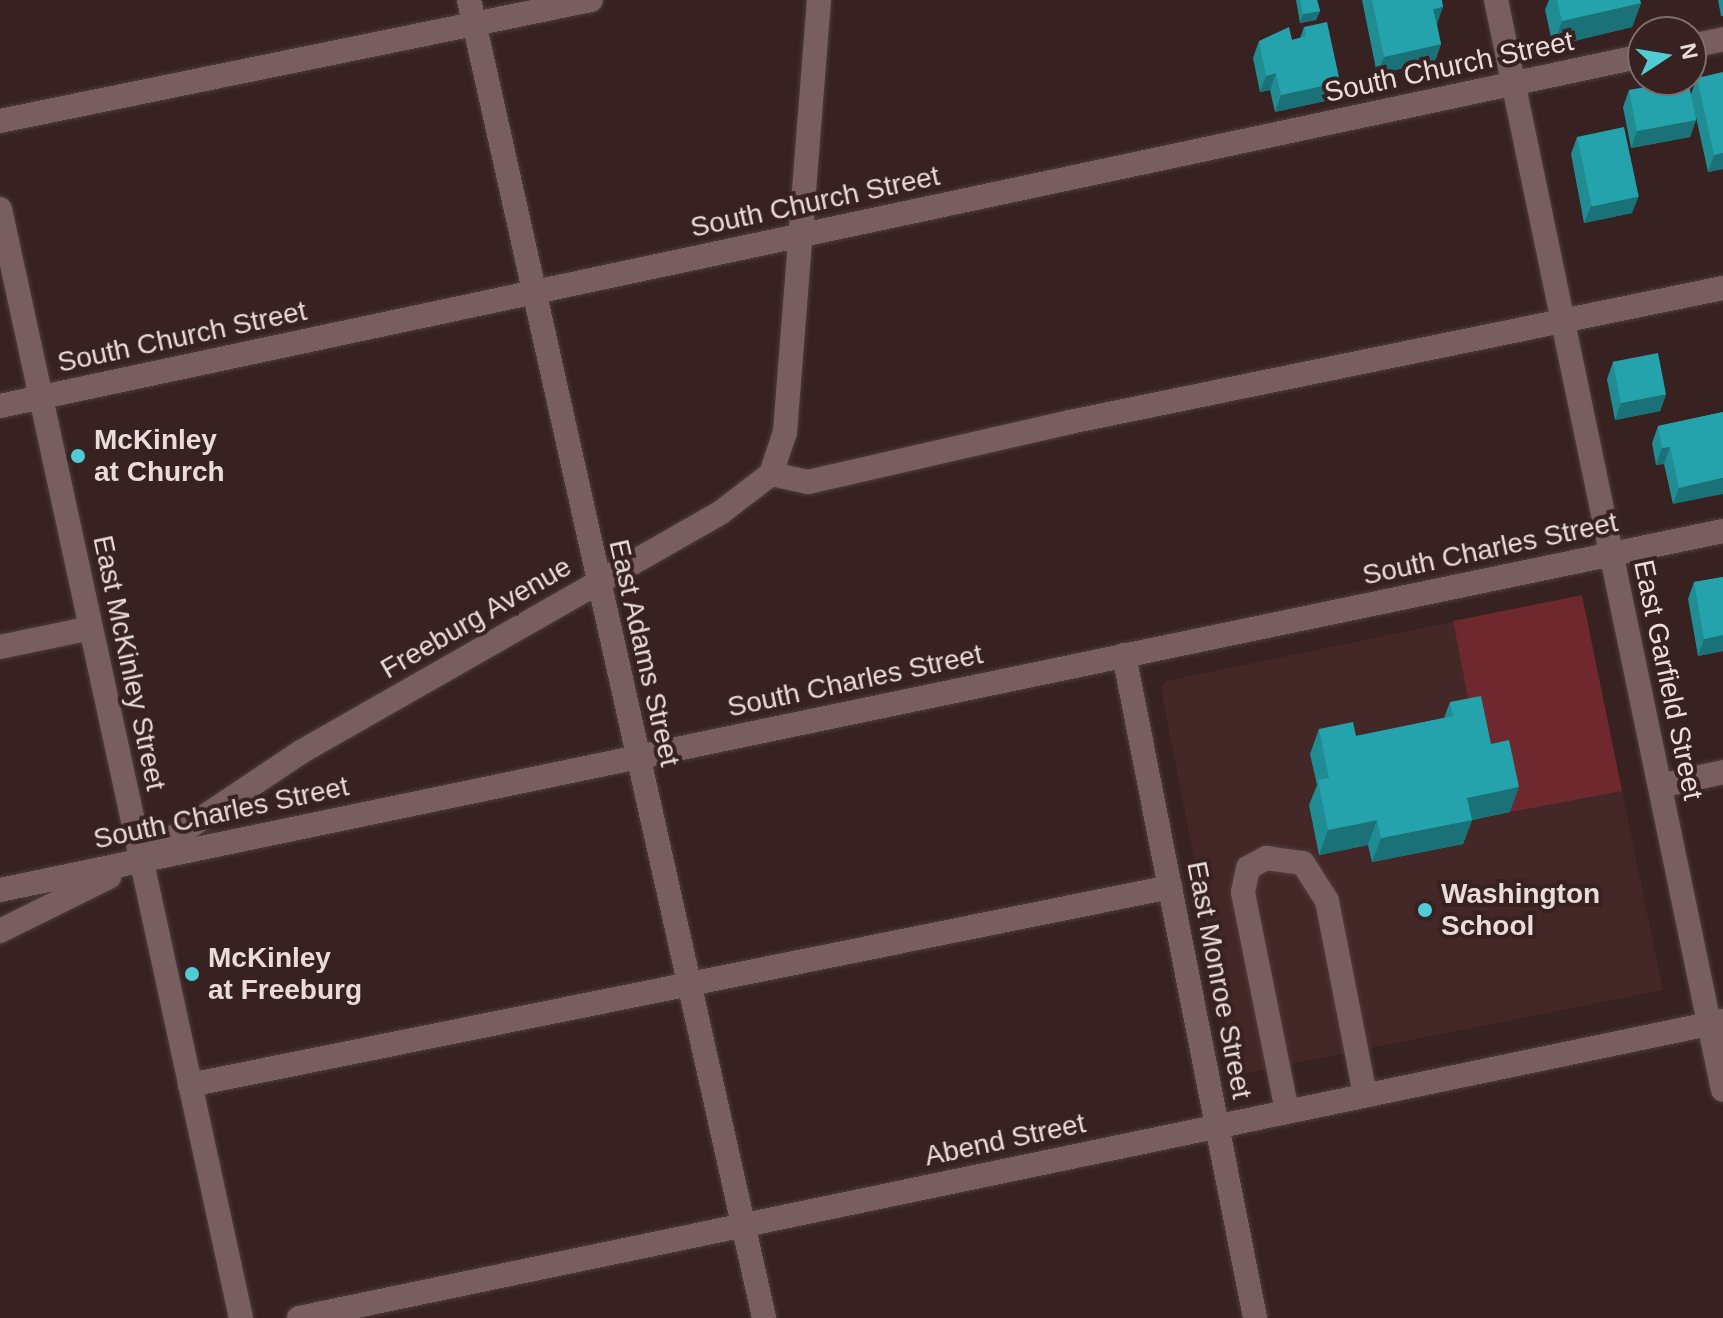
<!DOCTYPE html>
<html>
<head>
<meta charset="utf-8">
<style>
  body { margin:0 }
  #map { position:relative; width:1723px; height:1318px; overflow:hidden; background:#372121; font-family:Helvetica,sans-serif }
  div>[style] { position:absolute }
  .built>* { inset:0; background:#442727 }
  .green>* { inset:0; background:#6f282d }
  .roads { filter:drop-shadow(0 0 2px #4e3c3d) drop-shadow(0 0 2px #4e3c3d) }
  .minor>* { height:24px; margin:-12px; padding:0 12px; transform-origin:12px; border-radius:12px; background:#785e5e }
  .wall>* { inset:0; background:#208c94 }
  .shaded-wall>* { inset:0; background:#1a7278 }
  .building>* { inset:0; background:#25a3ac; transform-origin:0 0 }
  .dots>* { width:22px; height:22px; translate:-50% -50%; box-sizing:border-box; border:4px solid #372121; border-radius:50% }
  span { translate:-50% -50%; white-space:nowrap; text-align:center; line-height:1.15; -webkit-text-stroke:8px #372121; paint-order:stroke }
  .street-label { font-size:28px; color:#ebdcdc }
  .poi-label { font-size:28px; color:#ebdcdc; font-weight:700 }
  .left { translate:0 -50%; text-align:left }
  .north { position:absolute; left:1627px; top:16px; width:80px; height:80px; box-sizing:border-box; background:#372121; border:2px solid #7f6c6c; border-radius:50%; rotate:78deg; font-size:22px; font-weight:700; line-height:32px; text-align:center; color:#ebdcdc }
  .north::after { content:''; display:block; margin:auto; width:28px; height:36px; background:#51ccd5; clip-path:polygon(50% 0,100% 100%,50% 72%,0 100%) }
</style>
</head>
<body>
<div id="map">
  <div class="built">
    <i style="clip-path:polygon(1582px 595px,1663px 990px,1236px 1075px,1161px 689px,1166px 681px)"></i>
  </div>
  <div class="green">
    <i style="clip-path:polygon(1582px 595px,1622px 791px,1510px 812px,1500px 765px,1482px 768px,1453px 621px)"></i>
  </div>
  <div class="roads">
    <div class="minor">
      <i style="left:469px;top:0;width:1351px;rotate:77.38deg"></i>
      <i style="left:1496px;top:0;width:1113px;rotate:78.24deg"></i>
      <i style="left:1691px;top:46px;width:33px;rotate:-12deg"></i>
      <i style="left:0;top:121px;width:603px;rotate:-11.57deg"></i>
      <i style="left:0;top:209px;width:1135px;rotate:77.74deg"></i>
      <i style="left:0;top:406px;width:1680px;rotate:-12.03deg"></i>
      <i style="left:771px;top:474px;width:38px;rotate:12deg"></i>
      <i style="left:808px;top:482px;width:269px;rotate:-12.9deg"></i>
      <i style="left:1070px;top:422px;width:667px;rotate:-11.6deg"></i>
      <i style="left:0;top:647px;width:93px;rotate:-11.8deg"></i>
      <i style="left:1124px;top:655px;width:676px;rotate:78.82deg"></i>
      <i style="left:1660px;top:786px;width:65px;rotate:-12.5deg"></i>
      <i style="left:144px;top:857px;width:189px;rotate:-33.8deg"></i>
      <i style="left:301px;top:752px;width:482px;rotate:-29.7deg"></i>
      <i style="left:720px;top:513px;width:64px;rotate:-37.4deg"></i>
      <i style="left:771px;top:474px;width:44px;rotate:-71.6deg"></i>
      <i style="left:785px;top:432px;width:433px;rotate:-85.5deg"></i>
      <i style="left:0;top:890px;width:1760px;rotate:-11.77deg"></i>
      <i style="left:0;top:931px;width:122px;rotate:-26.4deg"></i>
      <i style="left:190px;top:1085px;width:1000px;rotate:-11.42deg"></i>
      <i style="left:1287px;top:1111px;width:223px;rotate:-101.4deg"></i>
      <i style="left:1243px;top:892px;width:25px;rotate:-78deg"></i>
      <i style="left:1248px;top:868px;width:21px;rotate:-29deg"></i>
      <i style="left:1266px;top:858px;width:37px;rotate:8deg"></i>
      <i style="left:1303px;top:863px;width:45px;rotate:57.7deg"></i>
      <i style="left:1327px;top:901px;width:198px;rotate:78.9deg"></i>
      <i style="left:299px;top:1318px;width:1455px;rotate:-11.78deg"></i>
    </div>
  </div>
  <div class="wall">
    <i style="clip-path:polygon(1296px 0,1317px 0,1320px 11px,1316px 20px,1300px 23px)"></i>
    <i style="clip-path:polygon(1362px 0,1442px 0,1437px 24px,1441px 44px,1435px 61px,1377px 74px)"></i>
    <i style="clip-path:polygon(1549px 0,1557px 0,1641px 3px,1632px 27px,1553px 46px,1545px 10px)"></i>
    <i style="clip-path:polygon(1718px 0,1723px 0,1723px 16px,1721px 16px)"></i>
    <i style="clip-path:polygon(1304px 27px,1340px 82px,1334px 99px,1275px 112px,1270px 90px,1260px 92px,1253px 58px,1259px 41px,1292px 40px,1300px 38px)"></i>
    <i style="clip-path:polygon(1697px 78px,1723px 169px,1708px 172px,1696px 117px,1696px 120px,1690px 137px,1631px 148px,1623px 107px,1629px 90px,1691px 94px)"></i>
    <i style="clip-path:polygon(1577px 137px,1632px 213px,1584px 223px,1571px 154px)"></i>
    <i style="clip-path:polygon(1613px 362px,1666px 394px,1660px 411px,1615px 420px,1607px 379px)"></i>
    <i style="clip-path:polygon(1723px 412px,1673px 504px,1664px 464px,1656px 465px,1652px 443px,1658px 426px)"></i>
    <i style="clip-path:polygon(1723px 577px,1723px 651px,1698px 656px,1688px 599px,1694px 582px)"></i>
    <i style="clip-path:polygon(1450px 702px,1491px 744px,1510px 812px,1472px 820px,1463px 844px,1372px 862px,1368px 845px,1319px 855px,1309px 805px,1317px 785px,1310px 754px,1319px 729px,1356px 736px,1444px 718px)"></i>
  </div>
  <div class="shaded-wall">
    <i style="clip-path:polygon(1641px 3px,1632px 27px,1553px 46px,1562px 21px)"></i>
    <i style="clip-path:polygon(1443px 7px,1437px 24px,1433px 9px)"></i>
    <i style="clip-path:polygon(1320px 11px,1316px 20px,1300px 23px,1303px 14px)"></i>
    <i style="clip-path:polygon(1441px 44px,1435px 61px,1377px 74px,1384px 57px)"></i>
    <i style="clip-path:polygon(1276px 73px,1270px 90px,1260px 92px,1266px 76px)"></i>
    <i style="clip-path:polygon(1340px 82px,1334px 99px,1275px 112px,1281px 95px)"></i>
    <i style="clip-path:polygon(1696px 120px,1690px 137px,1631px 148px,1637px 131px)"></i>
    <i style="clip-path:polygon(1723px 153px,1723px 169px,1708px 172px,1714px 155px)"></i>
    <i style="clip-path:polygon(1639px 196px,1632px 213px,1584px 223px,1591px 206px)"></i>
    <i style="clip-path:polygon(1666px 394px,1660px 411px,1615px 420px,1621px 403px)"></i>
    <i style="clip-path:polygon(1670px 447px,1664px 464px,1656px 465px,1662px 448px)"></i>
    <i style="clip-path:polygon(1723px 478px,1723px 494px,1673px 504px,1679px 488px)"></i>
    <i style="clip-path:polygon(1723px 635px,1723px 651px,1698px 656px,1704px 639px)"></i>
    <i style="clip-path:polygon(1519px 787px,1510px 812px,1458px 822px,1467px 798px)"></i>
    <i style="clip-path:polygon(1377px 820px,1368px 845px,1319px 855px,1328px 830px)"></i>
    <i style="clip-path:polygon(1472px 820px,1463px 844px,1372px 862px,1381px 838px)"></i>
  </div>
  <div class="building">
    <i style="clip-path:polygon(1300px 0,1317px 0,1320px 11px,1303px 14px)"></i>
    <i style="clip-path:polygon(1372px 0,1442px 0,1443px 7px,1433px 9px,1441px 44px,1384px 57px)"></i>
    <i style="clip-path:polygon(1557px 0,1640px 0,1641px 3px,1562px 21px)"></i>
    <i style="clip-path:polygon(1327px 22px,1340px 82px,1281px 95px,1276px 73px,1266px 76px,1259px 41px,1289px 27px,1292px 40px,1306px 36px,1304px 27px)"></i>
    <i style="clip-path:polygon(1723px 72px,1723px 153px,1714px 155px,1697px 78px)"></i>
    <i style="clip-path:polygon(1683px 80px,1688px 80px,1696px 120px,1637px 131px,1629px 90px)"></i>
    <i style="left:1624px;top:127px;width:71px;height:48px;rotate:78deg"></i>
    <i style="left:1658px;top:353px;width:42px;height:46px;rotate:79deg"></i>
    <i style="clip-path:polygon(1723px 412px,1723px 478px,1679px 488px,1670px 447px,1662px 448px,1658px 426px)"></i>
    <i style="clip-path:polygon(1723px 577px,1723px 635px,1704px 639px,1694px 582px)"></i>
    <i style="clip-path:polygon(1481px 696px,1491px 744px,1509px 740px,1519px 787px,1467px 798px,1472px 820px,1381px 838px,1377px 820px,1328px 830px,1318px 780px,1329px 778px,1319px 729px,1353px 722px,1356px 736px,1453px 716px,1450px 702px)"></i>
  </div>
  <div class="dots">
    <i style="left:78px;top:456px;background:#51ccd5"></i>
    <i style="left:1425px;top:910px;background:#51ccd5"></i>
    <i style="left:192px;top:974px;background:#51ccd5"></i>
  </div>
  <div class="street-label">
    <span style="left:1449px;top:67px;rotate:-12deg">South Church Street</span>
    <span style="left:815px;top:202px;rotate:-12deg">South Church Street</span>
    <span style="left:182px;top:337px;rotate:-12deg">South Church Street</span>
    <span style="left:1490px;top:549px;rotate:-12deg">South Charles Street</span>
    <span style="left:476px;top:618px;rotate:-30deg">Freeburg Avenue</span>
    <span style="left:644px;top:653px;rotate:77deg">East Adams Street</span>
    <span style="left:129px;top:663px;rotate:78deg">East McKinley Street</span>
    <span style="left:1668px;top:680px;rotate:78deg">East Garfield Street</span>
    <span style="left:855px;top:681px;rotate:-12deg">South Charles Street</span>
    <span style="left:221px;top:813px;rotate:-12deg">South Charles Street</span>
    <span style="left:1219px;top:980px;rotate:79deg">East Monroe Street</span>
    <span style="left:1005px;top:1140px;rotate:-12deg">Abend Street</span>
  </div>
  <div class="poi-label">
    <span class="left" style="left:94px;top:456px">McKinley<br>at Church</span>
    <span class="left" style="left:1441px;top:910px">Washington<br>School</span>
    <span class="left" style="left:208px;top:974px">McKinley<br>at Freeburg</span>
  </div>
  <div class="north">N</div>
</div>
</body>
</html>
